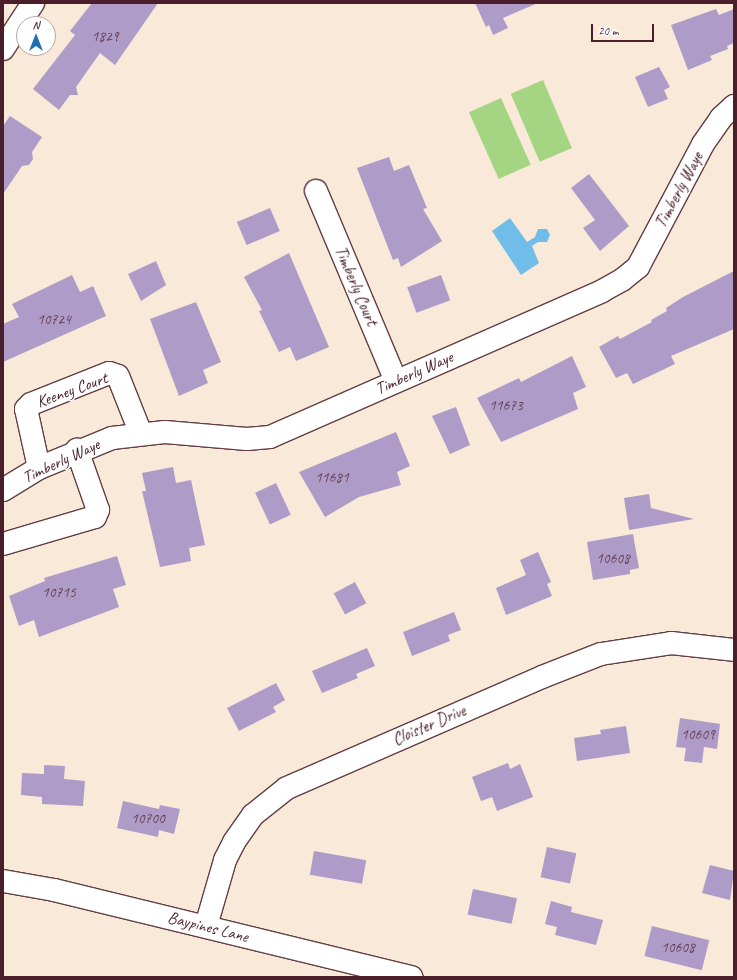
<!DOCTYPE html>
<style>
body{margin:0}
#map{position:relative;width:737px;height:980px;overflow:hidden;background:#f8e9d8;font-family:Caveat,sans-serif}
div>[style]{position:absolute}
.green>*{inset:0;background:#a5d482;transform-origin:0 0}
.water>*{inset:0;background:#70bdea}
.building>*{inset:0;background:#ae9bc8;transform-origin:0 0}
.roads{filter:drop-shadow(1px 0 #643d45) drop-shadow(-1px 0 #643d45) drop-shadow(0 1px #643d45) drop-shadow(0 -1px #643d45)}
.street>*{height:22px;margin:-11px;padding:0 11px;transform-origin:11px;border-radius:11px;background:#fff}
span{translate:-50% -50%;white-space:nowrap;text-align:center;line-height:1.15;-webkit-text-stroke:3px #fff;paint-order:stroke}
.number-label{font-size:15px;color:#633e52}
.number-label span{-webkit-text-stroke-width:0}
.street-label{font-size:17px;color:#4a1f2b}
.frame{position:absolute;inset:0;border:4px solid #4a1f2b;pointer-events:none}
.north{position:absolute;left:16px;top:16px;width:40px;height:40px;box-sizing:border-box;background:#fff;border:1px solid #b7a5aa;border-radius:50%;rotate:0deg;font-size:11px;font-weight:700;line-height:16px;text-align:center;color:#4a1f2b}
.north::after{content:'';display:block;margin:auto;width:14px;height:18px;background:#1f6fb2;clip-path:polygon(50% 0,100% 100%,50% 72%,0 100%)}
.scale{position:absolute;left:591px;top:24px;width:63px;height:18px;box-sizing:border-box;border:2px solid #4a1f2b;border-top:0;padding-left:5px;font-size:12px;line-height:14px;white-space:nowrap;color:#4a1f2b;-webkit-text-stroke:3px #fff;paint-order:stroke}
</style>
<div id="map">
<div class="green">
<i style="left:543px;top:80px;width:74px;height:35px;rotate:67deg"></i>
<i style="left:501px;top:98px;width:73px;height:35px;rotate:66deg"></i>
</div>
<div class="water">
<i style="clip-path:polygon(510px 218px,527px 242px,535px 237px,538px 229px,547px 229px,550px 235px,547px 242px,538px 242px,532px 246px,539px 263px,521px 275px,492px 231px)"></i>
</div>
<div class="building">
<i style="clip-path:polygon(92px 3px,158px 3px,115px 65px,100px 53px,76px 87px,78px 95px,70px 95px,59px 110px,33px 89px,75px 35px,70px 31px)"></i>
<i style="clip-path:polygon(475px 3px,538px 3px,503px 18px,508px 28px,493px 35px,489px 25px,486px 27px)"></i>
<i style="clip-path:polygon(716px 9px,719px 15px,734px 9px,734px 43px,727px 46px,728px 49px,710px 56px,712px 60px,688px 70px,671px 25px)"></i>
<i style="clip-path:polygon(659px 67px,670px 87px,664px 90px,668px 99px,648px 107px,635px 77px)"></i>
<i style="clip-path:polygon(10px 116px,42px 137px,32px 152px,33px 159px,29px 165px,22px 166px,3px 194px,3px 126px)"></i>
<i style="clip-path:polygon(389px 157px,394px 171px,409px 165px,427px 208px,423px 209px,442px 241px,401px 267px,398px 258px,393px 260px,357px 168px)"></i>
<i style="clip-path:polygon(589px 174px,629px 226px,600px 251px,583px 228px,595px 220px,571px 188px)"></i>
<i style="left:270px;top:208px;width:25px;height:36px;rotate:67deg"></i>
<i style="clip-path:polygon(289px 253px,329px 347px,296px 361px,290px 347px,279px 352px,259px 311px,262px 310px,244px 277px)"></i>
<i style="clip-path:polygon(156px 261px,166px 285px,141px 301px,128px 274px)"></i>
<i style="clip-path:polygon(734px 271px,734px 329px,671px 356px,675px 364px,633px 384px,627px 373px,616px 378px,599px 347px,618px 336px,620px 339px,652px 322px,651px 320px,667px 311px,666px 308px,683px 297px)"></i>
<i style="clip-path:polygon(72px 275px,80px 292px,93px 286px,106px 316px,3px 362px,3px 324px,19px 317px,12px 304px)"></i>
<i style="left:441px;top:275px;width:27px;height:36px;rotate:70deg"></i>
<i style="clip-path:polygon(196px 302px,221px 362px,203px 370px,208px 383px,179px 396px,150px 319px)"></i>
<i style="clip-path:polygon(572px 356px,586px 387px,573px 393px,578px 409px,501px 442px,477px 398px,519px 378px,521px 382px)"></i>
<i style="clip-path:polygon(456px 407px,470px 445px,450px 454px,432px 416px)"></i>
<i style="clip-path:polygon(396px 432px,410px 466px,397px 472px,401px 485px,359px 497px,325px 517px,299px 472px)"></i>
<i style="clip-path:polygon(173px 467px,176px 483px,191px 480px,205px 545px,189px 548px,191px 561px,160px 567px,142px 491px,146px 491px,142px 473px)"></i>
<i style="left:276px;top:483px;width:35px;height:23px;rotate:65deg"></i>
<i style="clip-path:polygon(649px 494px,651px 508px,694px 519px,629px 530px,624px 498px)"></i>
<i style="clip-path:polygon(633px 534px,639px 568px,630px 570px,630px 574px,593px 580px,587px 542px)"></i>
<i style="clip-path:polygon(538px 552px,551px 582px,547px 584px,552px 596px,506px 615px,496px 588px,526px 575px,520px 560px)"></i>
<i style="clip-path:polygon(117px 556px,126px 585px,113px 589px,119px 607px,39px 637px,34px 620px,19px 626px,9px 596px,45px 581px,44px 578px)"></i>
<i style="left:355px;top:582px;width:24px;height:24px;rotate:62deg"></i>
<i style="clip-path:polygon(454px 612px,461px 630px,448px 635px,450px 641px,412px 656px,403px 632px)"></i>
<i style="clip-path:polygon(367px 648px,375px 666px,356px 674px,358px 678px,322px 693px,312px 671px)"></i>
<i style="clip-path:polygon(276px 683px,285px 700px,273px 707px,276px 712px,239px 731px,227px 708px)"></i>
<i style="clip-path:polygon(680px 718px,720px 724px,717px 749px,704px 747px,702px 763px,684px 761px,686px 748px,676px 747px)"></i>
<i style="clip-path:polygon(626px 726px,630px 753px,577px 761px,574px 738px,601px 734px,600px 730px)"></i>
<i style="clip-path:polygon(508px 763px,510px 769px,520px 764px,533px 797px,497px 811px,492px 797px,481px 801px,472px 777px)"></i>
<i style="clip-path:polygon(44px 765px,65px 766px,64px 779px,85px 781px,83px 806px,42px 804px,42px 797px,21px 795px,22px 773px,44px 774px)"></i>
<i style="clip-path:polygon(123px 801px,159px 809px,160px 805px,180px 809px,174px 834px,159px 830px,158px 837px,117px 828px)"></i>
<i style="left:547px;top:847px;width:30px;height:31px;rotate:12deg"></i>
<i style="left:314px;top:851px;width:53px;height:24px;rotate:10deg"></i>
<i style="clip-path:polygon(710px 865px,734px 871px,730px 900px,702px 893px)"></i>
<i style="left:473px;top:889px;width:45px;height:26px;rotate:12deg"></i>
<i style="clip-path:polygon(551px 901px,572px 907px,571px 912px,603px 920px,596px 945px,555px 935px,557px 927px,545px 924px)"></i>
<i style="left:652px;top:926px;width:59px;height:31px;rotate:14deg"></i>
</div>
<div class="roads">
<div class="street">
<i style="left:3px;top:49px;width:55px;rotate:-56.9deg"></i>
<i style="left:316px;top:191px;width:206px;rotate:67.2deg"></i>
<i style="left:39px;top:468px;width:60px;rotate:-102.4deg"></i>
<i style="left:26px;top:409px;width:7px;rotate:-45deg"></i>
<i style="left:31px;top:404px;width:84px;rotate:-21.7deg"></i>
<i style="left:109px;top:373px;width:9px;rotate:18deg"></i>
<i style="left:118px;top:376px;width:62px;rotate:68.4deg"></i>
<i style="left:3px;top:490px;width:42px;rotate:-31.4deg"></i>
<i style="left:39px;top:468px;width:79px;rotate:-22.3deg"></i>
<i style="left:112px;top:438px;width:53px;rotate:-6.5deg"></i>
<i style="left:165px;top:432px;width:82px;rotate:4.9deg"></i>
<i style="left:247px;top:439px;width:23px;rotate:-5deg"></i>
<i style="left:270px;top:437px;width:363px;rotate:-23.7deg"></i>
<i style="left:602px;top:291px;width:23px;rotate:-29deg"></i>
<i style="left:622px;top:280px;width:21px;rotate:-39deg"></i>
<i style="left:638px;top:267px;width:139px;rotate:-62.1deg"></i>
<i style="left:703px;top:144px;width:32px;rotate:-55deg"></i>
<i style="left:721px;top:118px;width:18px;rotate:-43deg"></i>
<i style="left:3px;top:544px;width:96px;rotate:-16.4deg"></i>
<i style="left:95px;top:517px;width:8px;rotate:-67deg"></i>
<i style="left:98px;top:510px;width:64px;rotate:-109.3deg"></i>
<i style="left:3px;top:881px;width:52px;rotate:10deg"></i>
<i style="left:54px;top:890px;width:368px;rotate:13.7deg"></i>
<i style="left:206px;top:926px;width:69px;rotate:-73.9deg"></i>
<i style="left:225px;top:860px;width:20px;rotate:-63deg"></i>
<i style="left:234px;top:842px;width:33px;rotate:-55deg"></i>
<i style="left:253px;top:815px;width:43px;rotate:-38.5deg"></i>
<i style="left:287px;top:788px;width:278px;rotate:-23.5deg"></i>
<i style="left:542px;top:677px;width:63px;rotate:-21.3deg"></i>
<i style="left:601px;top:654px;width:71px;rotate:-8.9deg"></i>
<i style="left:671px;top:643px;width:63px;rotate:6.3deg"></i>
</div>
</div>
<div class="number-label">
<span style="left:105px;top:37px">1829</span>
<span style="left:54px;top:320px">10724</span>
<span style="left:506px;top:406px">11673</span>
<span style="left:332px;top:478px">11681</span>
<span style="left:613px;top:559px">10608</span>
<span style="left:59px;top:593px">10715</span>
<span style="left:698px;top:735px">10609</span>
<span style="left:148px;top:819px">10700</span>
<span style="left:678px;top:948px">10608</span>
</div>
<div class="street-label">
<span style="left:679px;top:190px;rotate:-62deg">Timberly Waye</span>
<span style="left:356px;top:286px;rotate:67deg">Timberly Court</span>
<span style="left:414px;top:373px;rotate:-24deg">Timberly Waye</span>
<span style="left:72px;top:390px;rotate:-20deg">Keeney Court</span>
<span style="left:61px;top:461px;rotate:-25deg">Timberly Waye</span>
<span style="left:429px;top:725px;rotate:-23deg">Cloister Drive</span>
<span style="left:208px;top:927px;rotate:14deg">Baypines Lane</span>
</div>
<div class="frame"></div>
<div class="north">N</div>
<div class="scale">20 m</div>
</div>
